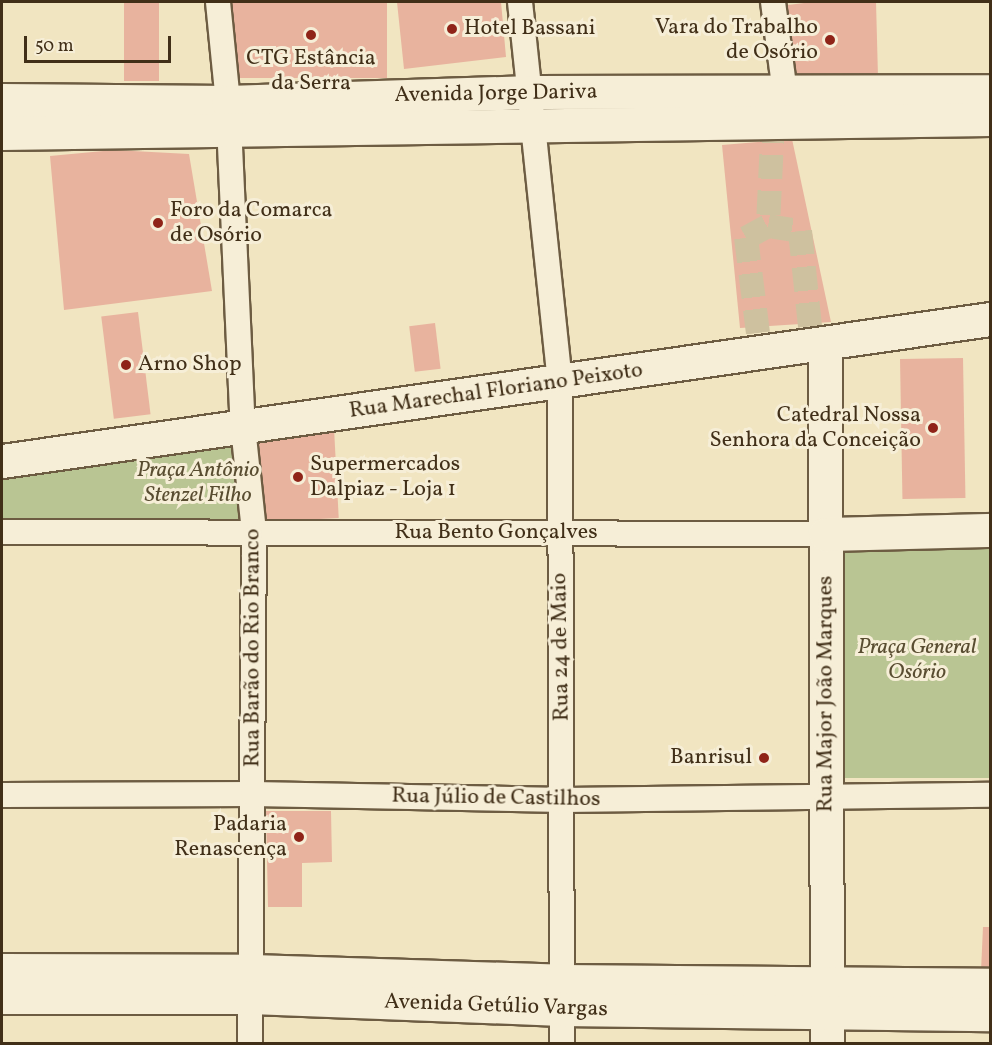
<!DOCTYPE html>
<meta charset="utf-8">
<style>
body{margin:0}
#map{position:relative;width:992px;height:1045px;overflow:hidden;background:#f1e5c1;font-family:Vollkorn,serif}
div>[style]{position:absolute}
.green>*{inset:0;background:#b9c593;transform-origin:0 0}
.building>*{inset:0;background:#e8b39e;transform-origin:0 0}
.street-tunnel>*{height:24px;margin-top:-12px;transform-origin:0;background:repeating-linear-gradient(90deg,#cec19f 0 24px,transparent 0 36px)}
.roads{filter:drop-shadow(2px 0 #6d5c42) drop-shadow(-2px 0 #6d5c42) drop-shadow(0 2px #6d5c42) drop-shadow(0 -2px #6d5c42)}
.street>*{height:24px;margin:-12px;padding:0 12px;transform-origin:12px;border-radius:12px;background:#f6eed7}
.secondary>*{height:33px;margin:-16.5px;padding:0 16.5px;transform-origin:16.5px;border-radius:16.5px;background:#f6eed7}
.dots>*{width:16px;height:16px;translate:-50% -50%;box-sizing:border-box;border:3px solid #f6eed7;border-radius:50%}
span{translate:-50% -50%;white-space:nowrap;text-align:center;line-height:1.15;-webkit-text-stroke:6px #f6eed7;paint-order:stroke}
.poi-label{font-size:22px;color:#412f18}
.right{translate:-100% -50%;text-align:right}
.left{translate:0 -50%;text-align:left}
.street-label{font-size:22px;color:#412f18}
.park-label{font-size:22px;color:#594d31;font-style:italic}
.frame{position:absolute;inset:0;border:3px solid #412f18;pointer-events:none}
.scale{position:absolute;left:24px;top:36px;width:147px;height:27px;box-sizing:border-box;border:3px solid #412f18;border-top:0;padding-left:8px;font-size:18px;line-height:21px;white-space:nowrap;color:#412f18;-webkit-text-stroke:4px #f6eed7;paint-order:stroke}
</style>
<div id="map">
<div class="green">
<i style="clip-path:polygon(236px 435px,245px 524px,2px 525px,2px 470px)"></i>
<i style="left:990px;top:540px;width:238px;height:147px;rotate:90deg"></i>
</div>
<div class="building">
<i style="left:124px;top:2px;width:35px;height:79px"></i>
<i style="left:229px;top:2px;width:158px;height:76px"></i>
<i style="clip-path:polygon(397px 2px,501px 2px,506px 57px,404px 69px)"></i>
<i style="clip-path:polygon(812px 2px,876px 2px,878px 77px,786px 74px,780px 6px)"></i>
<i style="clip-path:polygon(792px 139px,831px 322px,740px 328px,722px 145px)"></i>
<i style="clip-path:polygon(114px 150px,189px 154px,212px 291px,64px 310px,50px 156px)"></i>
<i style="left:138px;top:312px;width:103px;height:37px;rotate:83deg"></i>
<i style="left:435px;top:323px;width:46px;height:26px;rotate:83deg"></i>
<i style="left:963px;top:358px;width:140px;height:63px;rotate:89deg"></i>
<i style="left:334px;top:428px;width:90px;height:78px;rotate:87deg"></i>
<i style="clip-path:polygon(266px 811px,331px 811px,332px 862px,302px 863px,302px 907px,268px 907px)"></i>
<i style="clip-path:polygon(983px 927px,990px 927px,990px 971px,981px 971px)"></i>
</div>
<div class="street-tunnel">
<i style="left:773px;top:119px;width:107px;rotate:92.7deg"></i>
<i style="left:768px;top:226px;width:32px;rotate:9deg"></i>
<i style="left:800px;top:231px;width:96px;rotate:84deg"></i>
<i style="left:758px;top:333px;width:96px;rotate:-97.2deg"></i>
<i style="left:746px;top:238px;width:25px;rotate:-29deg"></i>
</div>
<div class="roads">
<div class="street">
<i style="left:218px;top:2px;width:100px;rotate:84.3deg"></i>
<i style="left:228px;top:102px;width:325px;rotate:87.4deg"></i>
<i style="left:243px;top:427px;width:106px;rotate:84deg"></i>
<i style="left:254px;top:532px;width:512px;rotate:90.45deg"></i>
<i style="left:520px;top:2px;width:381px;rotate:84deg"></i>
<i style="left:560px;top:381px;width:663px;rotate:89.83deg"></i>
<i style="left:773px;top:2px;width:107px;rotate:82.5deg"></i>
<i style="left:2px;top:532px;width:823px;rotate:0.14deg"></i>
<i style="left:2px;top:795px;width:251px;rotate:-0.2deg"></i>
<i style="left:253px;top:794px;width:311px;rotate:1.1deg"></i>
<i style="left:564px;top:800px;width:426px;rotate:-0.7deg"></i>
</div>
<div class="secondary">
<i style="left:2px;top:100px;width:226px;rotate:0.5deg"></i>
<i style="left:228px;top:102px;width:303px;rotate:-1.9deg"></i>
<i style="left:531px;top:92px;width:459px;rotate:-0.1deg"></i>
<i style="left:2px;top:133px;width:988px;rotate:-0.81deg"></i>
<i style="left:825px;top:344px;width:700px;rotate:89.84deg"></i>
<i style="left:2px;top:461px;width:998px;rotate:-8.18deg"></i>
<i style="left:825px;top:534px;width:165px;rotate:-1.4deg"></i>
<i style="left:2px;top:970px;width:250px;rotate:0.2deg"></i>
<i style="left:252px;top:971px;width:310px;rotate:1.8deg"></i>
<i style="left:562px;top:981px;width:428px;rotate:0.5deg"></i>
<i style="left:2px;top:997px;width:249px"></i>
<i style="left:251px;top:997px;width:310px;rotate:2.2deg"></i>
<i style="left:561px;top:1009px;width:429px;rotate:0.7deg"></i>
</div>
</div>
<div class="dots">
<i style="left:452px;top:29px;background:#8f2418"></i>
<i style="left:311px;top:35px;background:#8f2418"></i>
<i style="left:830px;top:40px;background:#8f2418"></i>
<i style="left:158px;top:223px;background:#8f2418"></i>
<i style="left:126px;top:365px;background:#8f2418"></i>
<i style="left:933px;top:428px;background:#8f2418"></i>
<i style="left:298px;top:477px;background:#8f2418"></i>
<i style="left:764px;top:758px;background:#8f2418"></i>
<i style="left:299px;top:837px;background:#8f2418"></i>
</div>
<div class="poi-label">
<span class="right" style="left:818px;top:40px">Vara do Trabalho<br>de Osório</span>
<span class="left" style="left:464px;top:29px">Hotel Bassani</span>
<span style="left:311px;top:71px">CTG Estância<br>da Serra</span>
<span class="left" style="left:170px;top:223px">Foro da Comarca<br>de Osório</span>
<span class="left" style="left:138px;top:365px">Arno Shop</span>
<span class="right" style="left:921px;top:428px">Catedral Nossa<br>Senhora da Conceição</span>
<span class="left" style="left:310px;top:477px">Supermercados<br>Dalpiaz - Loja 1</span>
<span class="right" style="left:752px;top:758px">Banrisul</span>
<span class="right" style="left:287px;top:837px">Padaria<br>Renascença</span>
</div>
<div class="street-label">
<span style="left:496px;top:94px;rotate:-1deg">Avenida Jorge Dariva</span>
<span style="left:496px;top:391px;rotate:-8deg">Rua Marechal Floriano Peixoto</span>
<span style="left:496px;top:533px">Rua Bento Gonçalves</span>
<span style="left:561px;top:647px;rotate:-91deg">Rua 24 de Maio</span>
<span style="left:253px;top:648px;rotate:-90deg">Rua Barão do Rio Branco</span>
<span style="left:826px;top:694px;rotate:-90deg">Rua Major João Marques</span>
<span style="left:496px;top:798px;rotate:1deg">Rua Júlio de Castilhos</span>
<span style="left:496px;top:1006px;rotate:2deg">Avenida Getúlio Vargas</span>
</div>
<div class="park-label">
<span style="left:198px;top:483px">Praça Antônio<br>Stenzel Filho</span>
<span style="left:917px;top:660px">Praça General<br>Osório</span>
</div>
<div class="frame"></div>
<div class="scale">50 m</div>
</div>
